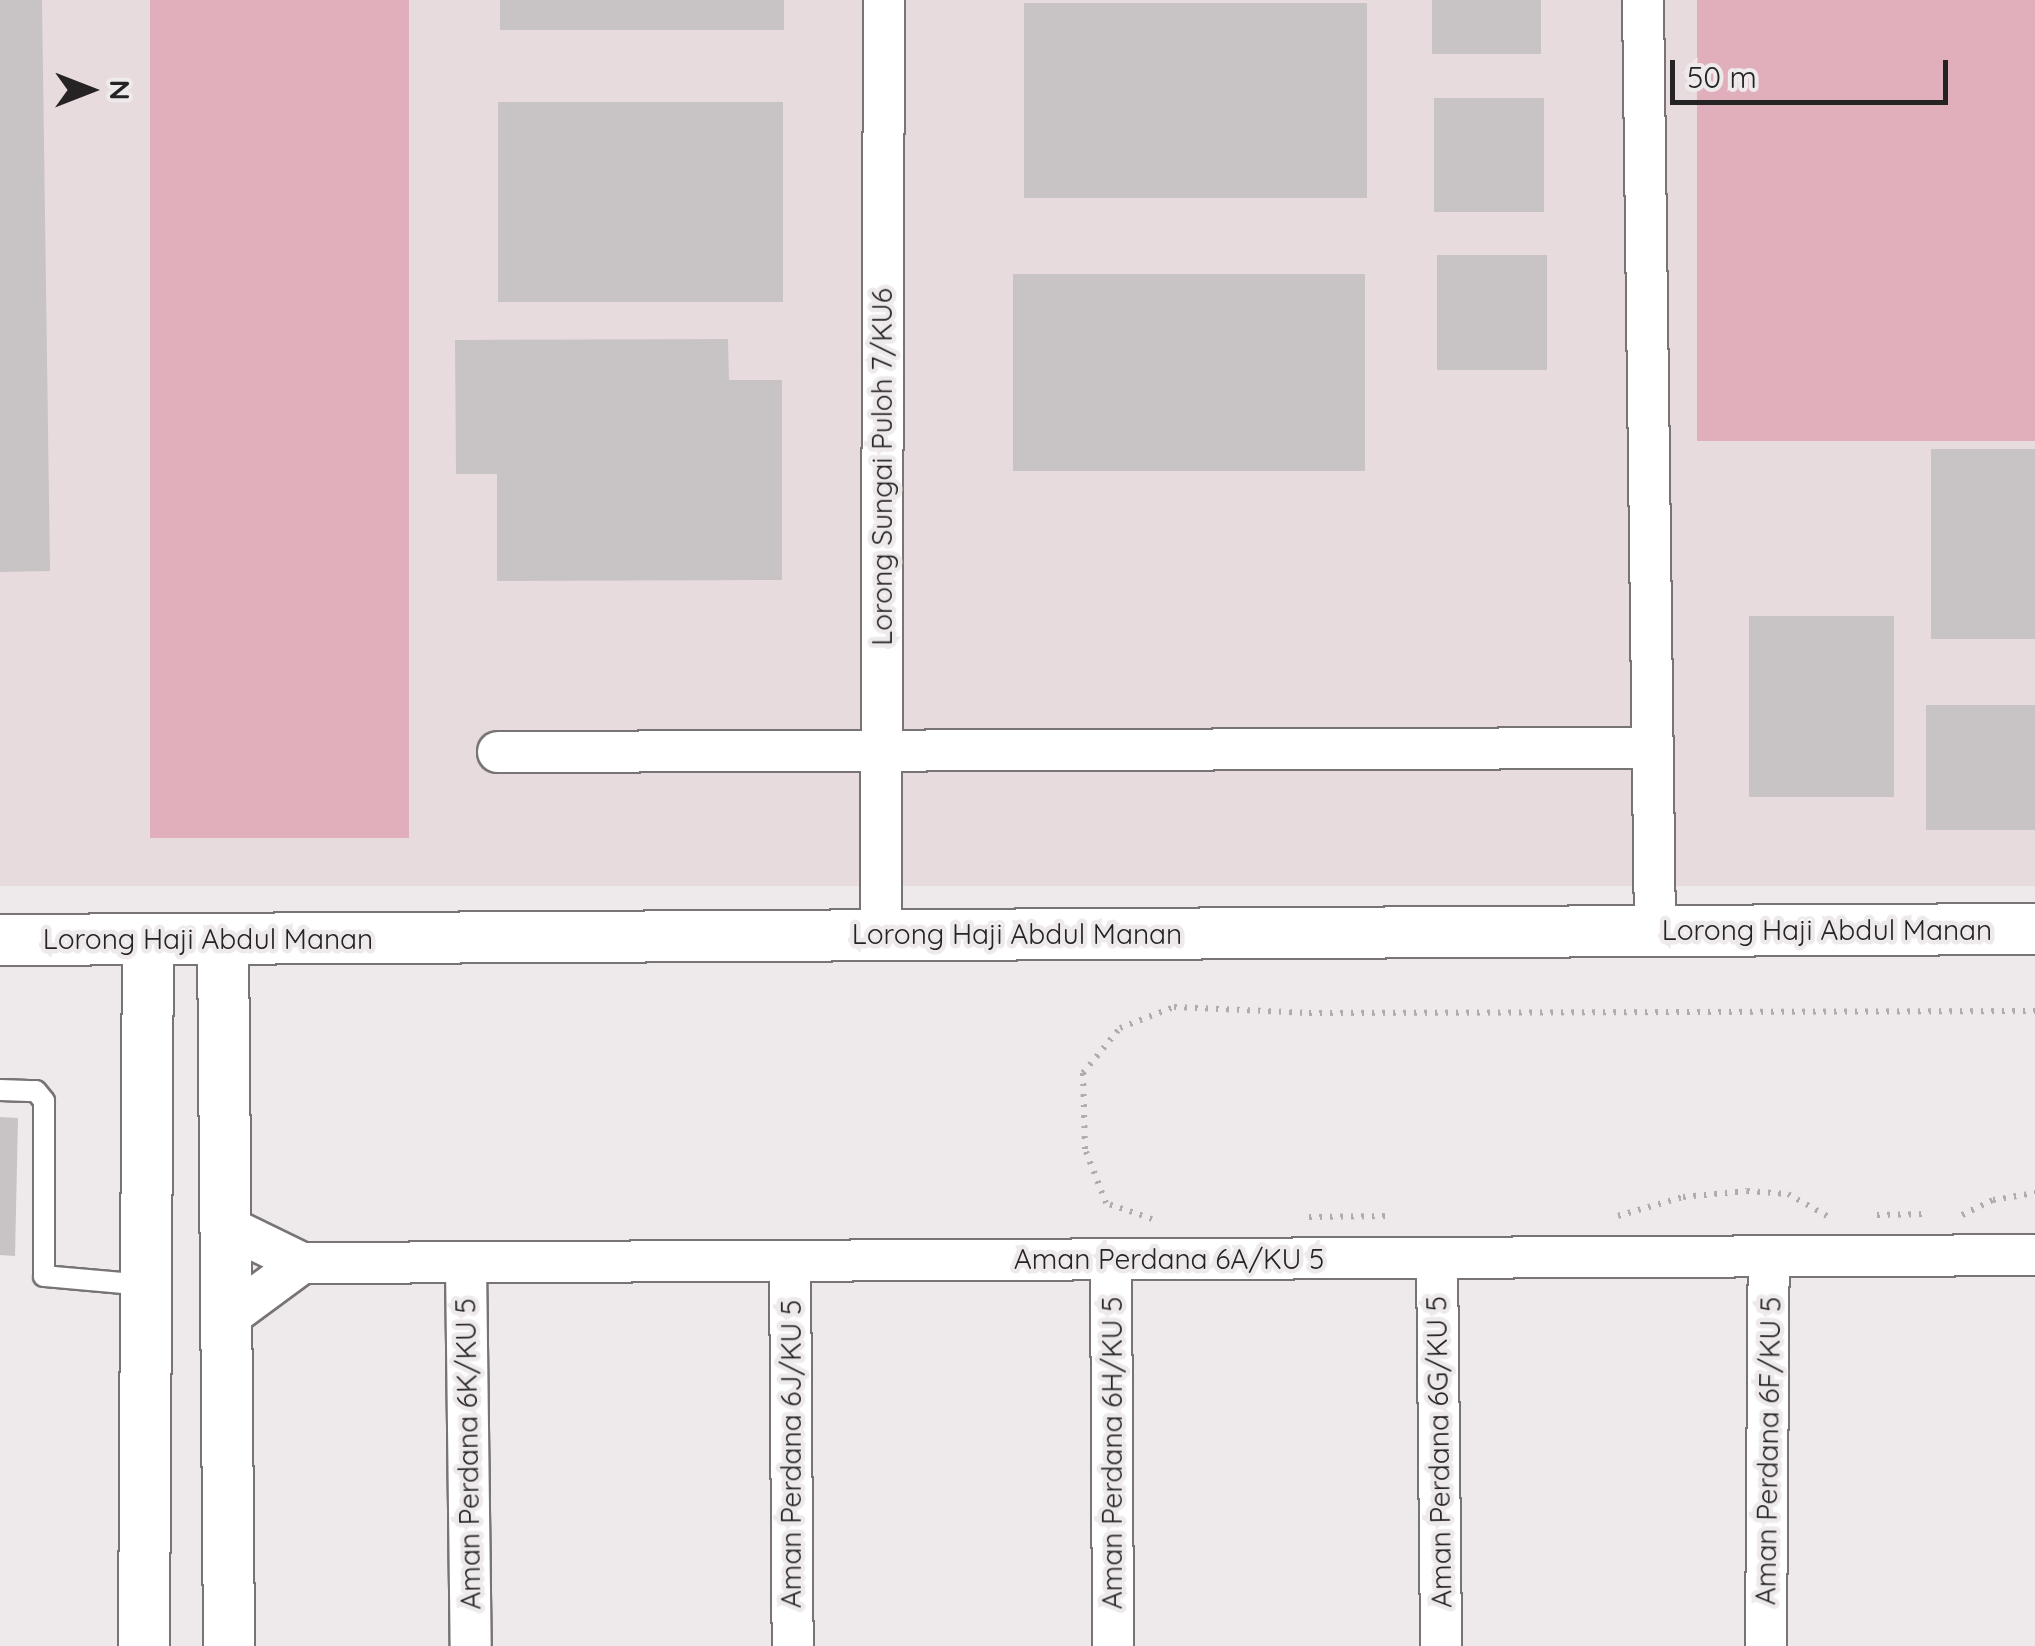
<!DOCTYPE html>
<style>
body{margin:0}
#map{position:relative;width:2035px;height:1646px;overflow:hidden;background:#eeeaeb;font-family:Quicksand,sans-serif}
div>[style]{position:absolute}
.built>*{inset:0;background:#e8dbdd;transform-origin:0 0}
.green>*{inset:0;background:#e1aebb;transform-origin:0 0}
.building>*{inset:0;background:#c8c4c5;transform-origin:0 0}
.path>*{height:6px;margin-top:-3px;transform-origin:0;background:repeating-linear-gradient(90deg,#afacac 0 2.5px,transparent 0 10.5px)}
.roads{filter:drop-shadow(2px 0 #787475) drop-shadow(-2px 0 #787475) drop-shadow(0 2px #787475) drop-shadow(0 -2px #787475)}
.service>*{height:20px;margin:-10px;padding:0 10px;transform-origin:10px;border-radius:10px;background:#fff}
.minor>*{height:40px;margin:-20px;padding:0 20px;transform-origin:20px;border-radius:20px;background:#fff}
.tertiary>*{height:50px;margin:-25px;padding:0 25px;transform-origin:25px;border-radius:25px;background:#fff}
span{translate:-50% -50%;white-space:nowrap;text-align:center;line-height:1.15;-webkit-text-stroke:9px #eeeaeb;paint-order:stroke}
.street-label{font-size:28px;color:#252323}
.north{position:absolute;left:40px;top:40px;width:100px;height:100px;-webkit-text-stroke:8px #eeeaeb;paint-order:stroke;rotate:90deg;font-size:28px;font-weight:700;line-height:40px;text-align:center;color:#252323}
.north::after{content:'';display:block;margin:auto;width:35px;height:45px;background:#252323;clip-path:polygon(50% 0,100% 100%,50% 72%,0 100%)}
.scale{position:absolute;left:1670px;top:60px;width:278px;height:45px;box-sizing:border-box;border:5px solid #252323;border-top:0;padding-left:12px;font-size:30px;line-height:35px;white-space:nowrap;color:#252323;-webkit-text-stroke:8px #eeeaeb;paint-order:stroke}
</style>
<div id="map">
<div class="built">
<i style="left:0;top:0;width:2035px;height:886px"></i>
</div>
<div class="green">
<i style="left:150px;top:0;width:259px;height:838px"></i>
<i style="left:1697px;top:0;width:338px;height:441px"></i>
</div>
<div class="building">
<i style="clip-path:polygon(0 0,42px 0,50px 571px,0 572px)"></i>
<i style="left:500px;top:0;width:284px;height:30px"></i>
<i style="left:1432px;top:0;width:109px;height:54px"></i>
<i style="left:1367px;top:3px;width:195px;height:343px;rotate:90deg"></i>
<i style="left:1434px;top:98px;width:110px;height:114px"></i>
<i style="left:783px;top:102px;width:200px;height:285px;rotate:90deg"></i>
<i style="left:1437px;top:255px;width:110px;height:115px"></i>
<i style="left:1013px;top:274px;width:352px;height:197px"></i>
<i style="clip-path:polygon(728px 339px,729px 380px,782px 380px,782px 580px,497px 581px,497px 474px,456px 474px,455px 340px)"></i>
<i style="left:1931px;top:449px;width:104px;height:190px"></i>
<i style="left:1749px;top:616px;width:145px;height:181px"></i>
<i style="left:2035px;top:705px;width:125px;height:109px;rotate:90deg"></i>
<i style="clip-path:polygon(0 1117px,18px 1118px,15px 1256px,0 1255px)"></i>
</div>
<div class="path">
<i style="left:1877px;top:1215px;width:52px;rotate:-1.1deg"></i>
<i style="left:1962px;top:1215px;width:34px;rotate:-26deg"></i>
<i style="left:1993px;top:1200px;width:43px;rotate:-9.5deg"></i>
<i style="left:1618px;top:1216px;width:68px;rotate:-16.3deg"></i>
<i style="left:1683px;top:1197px;width:64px;rotate:-5.4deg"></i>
<i style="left:1747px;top:1191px;width:41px;rotate:4.2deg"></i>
<i style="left:1788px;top:1194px;width:45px;rotate:29.4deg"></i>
<i style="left:1309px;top:1217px;width:82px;rotate:-0.7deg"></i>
<i style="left:1152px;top:1219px;width:49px;rotate:-160.8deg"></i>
<i style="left:1106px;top:1203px;width:58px;rotate:-111.3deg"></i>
<i style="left:1085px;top:1149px;width:76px;rotate:-91.5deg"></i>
<i style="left:1083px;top:1073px;width:58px;rotate:-50.6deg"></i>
<i style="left:1120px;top:1028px;width:58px;rotate:-21.3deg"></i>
<i style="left:1174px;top:1007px;width:135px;rotate:2.5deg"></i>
<i style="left:1309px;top:1013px;width:726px;rotate:-0.16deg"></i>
</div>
<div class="roads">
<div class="service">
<i style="left:0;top:1090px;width:36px;rotate:2deg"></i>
<i style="left:36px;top:1091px;width:13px;rotate:51deg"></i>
<i style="left:44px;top:1101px;width:175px;rotate:90deg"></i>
<i style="left:44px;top:1276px;width:100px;rotate:5.1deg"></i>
</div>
<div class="minor">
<i style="left:1643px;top:0;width:930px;rotate:89.26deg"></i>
<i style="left:498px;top:752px;width:1154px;rotate:-0.2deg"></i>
<i style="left:881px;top:935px;width:935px;rotate:-89.82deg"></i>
<i style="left:226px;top:1226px;width:85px;rotate:26deg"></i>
<i style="left:302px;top:1263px;width:1733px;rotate:-0.26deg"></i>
<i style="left:1437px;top:1258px;width:388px;rotate:89.4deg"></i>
<i style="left:1111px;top:1259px;width:387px;rotate:89.7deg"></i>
<i style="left:790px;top:1261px;width:385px;rotate:89.6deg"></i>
<i style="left:466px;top:1263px;width:383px;rotate:89.3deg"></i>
<i style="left:226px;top:1319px;width:94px;rotate:-36.4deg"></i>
<i style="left:1766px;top:1646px;width:390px;rotate:-89.6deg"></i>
</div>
<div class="tertiary">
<i style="left:223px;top:939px;width:707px;rotate:89.51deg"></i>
<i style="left:0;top:940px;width:2035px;rotate:-0.31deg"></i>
<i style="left:144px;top:1646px;width:707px;rotate:-89.68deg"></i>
</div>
</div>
<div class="street-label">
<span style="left:882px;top:467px;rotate:-90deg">Lorong Sungai Puloh 7/KU6</span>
<span style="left:1827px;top:930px">Lorong Haji Abdul Manan</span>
<span style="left:1017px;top:934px">Lorong Haji Abdul Manan</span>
<span style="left:208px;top:939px">Lorong Haji Abdul Manan</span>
<span style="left:1169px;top:1259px">Aman Perdana 6A/KU 5</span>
<span style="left:1768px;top:1451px;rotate:-89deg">Aman Perdana 6F/KU 5</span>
<span style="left:1439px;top:1452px;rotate:-91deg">Aman Perdana 6G/KU 5</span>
<span style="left:1112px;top:1453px;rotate:-90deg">Aman Perdana 6H/KU 5</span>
<span style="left:468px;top:1454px;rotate:-91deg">Aman Perdana 6K/KU 5</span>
<span style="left:791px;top:1454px;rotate:-90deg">Aman Perdana 6J/KU 5</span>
</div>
<div class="north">N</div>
<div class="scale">50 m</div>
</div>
